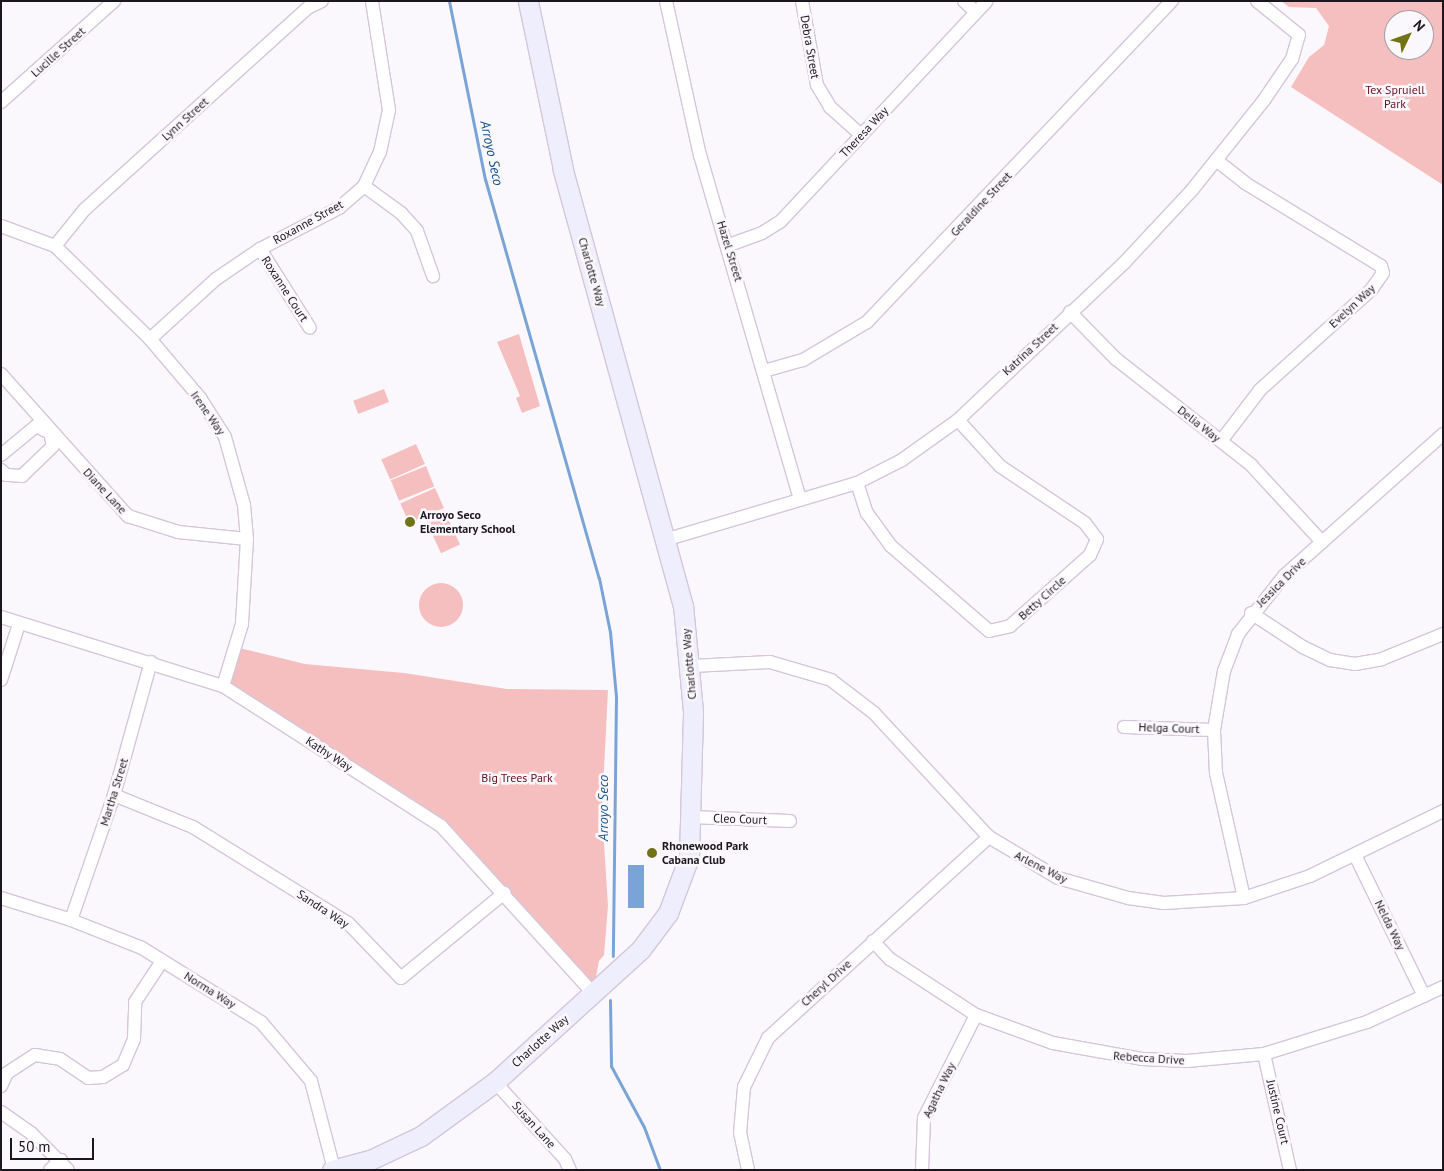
<!DOCTYPE html>
<style>
body{margin:0}
#map{position:relative;width:1444px;height:1171px;overflow:hidden;background:#fbf8fd;font-family:"PT Sans",sans-serif}
div>[style]{position:absolute}
.green>*{inset:0;background:#f5bfc0;transform-origin:0 0}
.round{border-radius:50%}
.water>*{inset:0;background:#7aa4d7;transform-origin:0 0}
.stream>*{height:3px;margin:-1.5px;padding:0 1.5px;transform-origin:1.5px;border-radius:1.5px;background:#7aa4d7}
.roads{filter:drop-shadow(1px 0 #d4c6db) drop-shadow(-1px 0 #d4c6db) drop-shadow(0 1px #d4c6db) drop-shadow(0 -1px #d4c6db)}
.street>*{height:12px;margin:-6px;padding:0 6px;transform-origin:6px;border-radius:6px;background:#fff}
.secondary>*{height:19px;margin:-9.5px;padding:0 9.5px;transform-origin:9.5px;border-radius:9.5px;background:#eeeefc}
.dots>*{width:14px;height:14px;translate:-50% -50%;box-sizing:border-box;border:2px solid #fbf8fd;border-radius:50%}
span{translate:-50% -50%;white-space:nowrap;text-align:center;line-height:1.15;-webkit-text-stroke:5px #fbf8fd;paint-order:stroke}
.street-label{font-size:12px;color:#1c171e}
.park-label{font-size:12px;color:#66101f}
.poi-label{font-size:12px;color:#1c171e;font-weight:700}
.left{translate:0 -50%;text-align:left}
.water-label{font-size:14px;color:#195290;font-style:italic}
.frame{position:absolute;inset:0;border:2px solid #1c171e;pointer-events:none}
.north{position:absolute;left:1384px;top:10px;width:50px;height:50px;box-sizing:border-box;background:#fbf8fd;border:1px solid #a29ea4;border-radius:50%;rotate:48deg;font-size:14px;font-weight:700;line-height:20px;text-align:center;color:#1c171e}
.north::after{content:'';display:block;margin:auto;width:18px;height:22px;background:#727217;clip-path:polygon(50% 0,100% 100%,50% 72%,0 100%)}
.scale{position:absolute;left:10px;top:1138px;width:84px;height:22px;box-sizing:border-box;border:2px solid #1c171e;border-top:0;padding-left:6px;font-size:15px;line-height:18px;white-space:nowrap;color:#1c171e;-webkit-text-stroke:4px #fbf8fd;paint-order:stroke}
</style>
<div id="map">
<div class="green">
<i style="clip-path:polygon(evenodd,1281px 1px,1443px 1px,1443px 185px,1291px 87px,1309px 57px,1324px 45px,1329px 26px,1316px 8px,1289px 7px,1281px 1px,1394px 20px,1424px 20px,1424px 50px,1394px 50px,1394px 20px)"></i>
<i style="clip-path:polygon(519px 334px,540px 406px,522px 413px,516px 398px,520px 396px,497px 342px)"></i>
<i style="left:384px;top:389px;width:14px;height:33px;rotate:69deg"></i>
<i style="left:416px;top:444px;width:22px;height:38px;rotate:66deg"></i>
<i style="left:426px;top:466px;width:22px;height:38px;rotate:68deg"></i>
<i style="left:435px;top:488px;width:22px;height:38px;rotate:66deg"></i>
<i style="left:444px;top:510px;width:38px;height:21px;rotate:65deg"></i>
<i class="round" style="left:419px;top:583px;width:44px;height:44px"></i>
<i style="clip-path:polygon(235px 647px,305px 664px,404px 673px,507px 689px,608px 690px,602px 810px,608px 906px,604px 955px,599px 961px,593px 993px,441px 826px,223px 686px)"></i>
</div>
<div class="water">
<i style="left:628px;top:865px;width:16px;height:43px"></i>
</div>
<div class="stream">
<i style="left:449px;top:1px;width:182px;rotate:78.6deg"></i>
<i style="left:485px;top:179px;width:415px;rotate:74.1deg"></i>
<i style="left:599px;top:578px;width:55px;rotate:78.5deg"></i>
<i style="left:610px;top:632px;width:65px;rotate:84.7deg"></i>
<i style="left:616px;top:697px;width:259px;rotate:90.7deg"></i>
<i style="left:610px;top:1000px;width:66px;rotate:89.1deg"></i>
<i style="left:611px;top:1066px;width:69px;rotate:61.6deg"></i>
<i style="left:644px;top:1127px;width:46px;rotate:69.6deg"></i>
</div>
<div class="roads">
<div class="street">
<i style="left:666px;top:1px;width:158px;rotate:77.6deg"></i>
<i style="left:700px;top:155px;width:359px;rotate:73.8deg"></i>
<i style="left:802px;top:1px;width:85px;rotate:79.9deg"></i>
<i style="left:817px;top:85px;width:26px;rotate:59deg"></i>
<i style="left:830px;top:107px;width:42px;rotate:42.1deg"></i>
<i style="left:964px;top:1px;width:16px;rotate:43deg"></i>
<i style="left:1px;top:102px;width:152px;rotate:-41.8deg"></i>
<i style="left:1216px;top:160px;width:37px;rotate:38deg"></i>
<i style="left:1245px;top:183px;width:159px;rotate:31.4deg"></i>
<i style="left:1381px;top:266px;width:7px;rotate:74deg"></i>
<i style="left:1383px;top:273px;width:19px;rotate:125deg"></i>
<i style="left:1372px;top:289px;width:151px;rotate:138deg"></i>
<i style="left:1260px;top:390px;width:64px;rotate:127.4deg"></i>
<i style="left:364px;top:186px;width:46px;rotate:36.1deg"></i>
<i style="left:401px;top:213px;width:24px;rotate:48deg"></i>
<i style="left:417px;top:231px;width:48px;rotate:70.4deg"></i>
<i style="left:1px;top:226px;width:58px;rotate:20.3deg"></i>
<i style="left:55px;top:246px;width:133px;rotate:44.4deg"></i>
<i style="left:150px;top:339px;width:77px;rotate:49.7deg"></i>
<i style="left:200px;top:398px;width:46px;rotate:57.3deg"></i>
<i style="left:225px;top:437px;width:71px;rotate:74.4deg"></i>
<i style="left:244px;top:505px;width:34px;rotate:85deg"></i>
<i style="left:247px;top:539px;width:85px;rotate:93.4deg"></i>
<i style="left:242px;top:624px;width:65px;rotate:107deg"></i>
<i style="left:729px;top:245px;width:35px;rotate:-20deg"></i>
<i style="left:762px;top:233px;width:22px;rotate:-32deg"></i>
<i style="left:781px;top:221px;width:301px;rotate:-46.9deg"></i>
<i style="left:55px;top:246px;width:46px;rotate:-51.1deg"></i>
<i style="left:84px;top:210px;width:303px;rotate:-42.1deg"></i>
<i style="left:309px;top:7px;width:14px;rotate:-25deg"></i>
<i style="left:260px;top:249px;width:93px;rotate:57.7deg"></i>
<i style="left:1070px;top:312px;width:66px;rotate:45.6deg"></i>
<i style="left:1116px;top:359px;width:172px;rotate:38.1deg"></i>
<i style="left:1251px;top:465px;width:105px;rotate:47.3deg"></i>
<i style="left:150px;top:339px;width:89px;rotate:-42.3deg"></i>
<i style="left:216px;top:279px;width:53px;rotate:-34.3deg"></i>
<i style="left:260px;top:249px;width:89px;rotate:-27.4deg"></i>
<i style="left:339px;top:208px;width:33px;rotate:-41deg"></i>
<i style="left:364px;top:186px;width:38px;rotate:-65deg"></i>
<i style="left:380px;top:152px;width:43px;rotate:-77.9deg"></i>
<i style="left:389px;top:110px;width:110px;rotate:-98.9deg"></i>
<i style="left:764px;top:371px;width:41px;rotate:-15.8deg"></i>
<i style="left:803px;top:360px;width:74px;rotate:-30.7deg"></i>
<i style="left:867px;top:322px;width:443px;rotate:-46.5deg"></i>
<i style="left:1px;top:374px;width:191px;rotate:48.2deg"></i>
<i style="left:128px;top:516px;width:52px;rotate:17.7deg"></i>
<i style="left:178px;top:532px;width:69px;rotate:5.8deg"></i>
<i style="left:1px;top:455px;width:45px;rotate:-39.6deg"></i>
<i style="left:36px;top:426px;width:16px;rotate:27deg"></i>
<i style="left:50px;top:433px;width:13px;rotate:77deg"></i>
<i style="left:53px;top:446px;width:43px;rotate:135.9deg"></i>
<i style="left:22px;top:476px;width:16px;rotate:-176deg"></i>
<i style="left:6px;top:475px;width:7px;rotate:-135deg"></i>
<i style="left:857px;top:483px;width:32px;rotate:72deg"></i>
<i style="left:867px;top:513px;width:41px;rotate:54deg"></i>
<i style="left:891px;top:546px;width:130px;rotate:40.9deg"></i>
<i style="left:989px;top:631px;width:22px;rotate:-13deg"></i>
<i style="left:1010px;top:626px;width:107px;rotate:-41.6deg"></i>
<i style="left:1090px;top:555px;width:17px;rotate:-66deg"></i>
<i style="left:1097px;top:539px;width:20px;rotate:-127deg"></i>
<i style="left:1085px;top:523px;width:102px;rotate:-146.2deg"></i>
<i style="left:1000px;top:466px;width:62px;rotate:-132.4deg"></i>
<i style="left:668px;top:539px;width:197px;rotate:-16.5deg"></i>
<i style="left:857px;top:483px;width:51px;rotate:-27.1deg"></i>
<i style="left:902px;top:460px;width:69px;rotate:-35.5deg"></i>
<i style="left:958px;top:420px;width:228px;rotate:-43.4deg"></i>
<i style="left:1124px;top:263px;width:100px;rotate:-47deg"></i>
<i style="left:1192px;top:190px;width:115px;rotate:-51.3deg"></i>
<i style="left:1264px;top:100px;width:50px;rotate:-55.7deg"></i>
<i style="left:1292px;top:59px;width:25px;rotate:-74deg"></i>
<i style="left:1299px;top:35px;width:54px;rotate:-141deg"></i>
<i style="left:1251px;top:613px;width:62px;rotate:33.2deg"></i>
<i style="left:1303px;top:647px;width:30px;rotate:26deg"></i>
<i style="left:1330px;top:660px;width:25px;rotate:9deg"></i>
<i style="left:1355px;top:664px;width:27px;rotate:-10deg"></i>
<i style="left:1382px;top:659px;width:66px;rotate:-22.3deg"></i>
<i style="left:1px;top:617px;width:232px;rotate:17.3deg"></i>
<i style="left:223px;top:686px;width:259px;rotate:32.7deg"></i>
<i style="left:441px;top:826px;width:226px;rotate:47.7deg"></i>
<i style="left:692px;top:666px;width:78px;rotate:-2.9deg"></i>
<i style="left:770px;top:662px;width:64px;rotate:16.4deg"></i>
<i style="left:831px;top:680px;width:54px;rotate:37.5deg"></i>
<i style="left:874px;top:713px;width:169px;rotate:47.2deg"></i>
<i style="left:989px;top:837px;width:80px;rotate:30.7deg"></i>
<i style="left:1058px;top:878px;width:73px;rotate:15.9deg"></i>
<i style="left:1128px;top:898px;width:36px;rotate:8deg"></i>
<i style="left:1164px;top:903px;width:80px;rotate:-3.6deg"></i>
<i style="left:1244px;top:898px;width:70px;rotate:-18.4deg"></i>
<i style="left:1310px;top:876px;width:148px;rotate:-26deg"></i>
<i style="left:1px;top:680px;width:59px;rotate:-72.2deg"></i>
<i style="left:1124px;top:727px;width:90px;rotate:1.9deg"></i>
<i style="left:114px;top:795px;width:85px;rotate:22.1deg"></i>
<i style="left:193px;top:827px;width:182px;rotate:31.8deg"></i>
<i style="left:348px;top:923px;width:76px;rotate:46.1deg"></i>
<i style="left:401px;top:978px;width:134px;rotate:-39.5deg"></i>
<i style="left:691px;top:817px;width:99px;rotate:2.3deg"></i>
<i style="left:1355px;top:855px;width:157px;rotate:63.9deg"></i>
<i style="left:1px;top:898px;width:73px;rotate:17.4deg"></i>
<i style="left:71px;top:920px;width:76px;rotate:21.5deg"></i>
<i style="left:142px;top:948px;width:140px;rotate:31.9deg"></i>
<i style="left:261px;top:1022px;width:77px;rotate:49.7deg"></i>
<i style="left:311px;top:1081px;width:91px;rotate:75.4deg"></i>
<i style="left:1244px;top:898px;width:128px;rotate:-102.6deg"></i>
<i style="left:1216px;top:773px;width:43px;rotate:-92.7deg"></i>
<i style="left:1214px;top:730px;width:60px;rotate:-80.4deg"></i>
<i style="left:1224px;top:671px;width:40px;rotate:-69deg"></i>
<i style="left:1238px;top:634px;width:75px;rotate:-51.5deg"></i>
<i style="left:1285px;top:575px;width:212px;rotate:-41.7deg"></i>
<i style="left:71px;top:920px;width:132px;rotate:-71deg"></i>
<i style="left:114px;top:795px;width:138px;rotate:-74.5deg"></i>
<i style="left:873px;top:941px;width:25px;rotate:47deg"></i>
<i style="left:890px;top:959px;width:103px;rotate:33.1deg"></i>
<i style="left:976px;top:1015px;width:82px;rotate:20deg"></i>
<i style="left:1053px;top:1043px;width:90px;rotate:10.2deg"></i>
<i style="left:1142px;top:1059px;width:45px;rotate:2.5deg"></i>
<i style="left:1187px;top:1061px;width:77px;rotate:-5.2deg"></i>
<i style="left:1264px;top:1054px;width:108px;rotate:-17.3deg"></i>
<i style="left:1367px;top:1022px;width:84px;rotate:-24.7deg"></i>
<i style="left:1264px;top:1054px;width:119px;rotate:77.4deg"></i>
<i style="left:495px;top:1082px;width:104px;rotate:47.7deg"></i>
<i style="left:565px;top:1159px;width:12px;rotate:66deg"></i>
<i style="left:1px;top:1086px;width:14px;rotate:-65deg"></i>
<i style="left:7px;top:1073px;width:33px;rotate:-33deg"></i>
<i style="left:35px;top:1055px;width:25px;rotate:9deg"></i>
<i style="left:60px;top:1059px;width:34px;rotate:34deg"></i>
<i style="left:88px;top:1078px;width:15px;rotate:-4deg"></i>
<i style="left:103px;top:1077px;width:23px;rotate:-31deg"></i>
<i style="left:123px;top:1065px;width:28px;rotate:-67deg"></i>
<i style="left:134px;top:1039px;width:37px;rotate:-88deg"></i>
<i style="left:135px;top:1002px;width:49px;rotate:-56.6deg"></i>
<i style="left:1px;top:1112px;width:37px;rotate:35deg"></i>
<i style="left:31px;top:1133px;width:52px;rotate:45deg"></i>
<i style="left:50px;top:1170px;width:15px;rotate:-42deg"></i>
<i style="left:748px;top:1170px;width:38px;rotate:-102deg"></i>
<i style="left:740px;top:1133px;width:46px;rotate:-85deg"></i>
<i style="left:744px;top:1087px;width:55px;rotate:-63.9deg"></i>
<i style="left:768px;top:1038px;width:299px;rotate:-42.3deg"></i>
<i style="left:922px;top:1170px;width:52px;rotate:-87.8deg"></i>
<i style="left:924px;top:1118px;width:115px;rotate:-63.2deg"></i>
</div>
<div class="secondary">
<i style="left:332px;top:1170px;width:39px;rotate:-15deg"></i>
<i style="left:370px;top:1160px;width:56px;rotate:-25.2deg"></i>
<i style="left:421px;top:1136px;width:92px;rotate:-36.1deg"></i>
<i style="left:495px;top:1082px;width:197px;rotate:-42.3deg"></i>
<i style="left:641px;top:949px;width:45px;rotate:-53.1deg"></i>
<i style="left:668px;top:913px;width:60px;rotate:-69.4deg"></i>
<i style="left:689px;top:857px;width:146px;rotate:-88.4deg"></i>
<i style="left:693px;top:711px;width:105px;rotate:-95.4deg"></i>
<i style="left:683px;top:606px;width:453px;rotate:-105.4deg"></i>
<i style="left:563px;top:169px;width:172px;rotate:-101.8deg"></i>
</div>
</div>
<div class="dots">
<i style="left:410px;top:522px;background:#727217"></i>
<i style="left:652px;top:853px;background:#727217"></i>
</div>
<div class="street-label">
<span style="left:810px;top:47px;rotate:80deg">Debra Street</span>
<span style="left:58px;top:52px;rotate:-42deg">Lucille Street</span>
<span style="left:185px;top:119px;rotate:-42deg">Lynn Street</span>
<span style="left:864px;top:132px;rotate:-47deg">Theresa Way</span>
<span style="left:981px;top:204px;rotate:-47deg">Geraldine Street</span>
<span style="left:308px;top:222px;rotate:-29deg">Roxanne Street</span>
<span style="left:730px;top:251px;rotate:73deg">Hazel Street</span>
<span style="left:592px;top:272px;rotate:74deg">Charlotte Way</span>
<span style="left:285px;top:289px;rotate:57deg">Roxanne Court</span>
<span style="left:1352px;top:306px;rotate:-43deg">Evelyn Way</span>
<span style="left:1030px;top:349px;rotate:-43deg">Katrina Street</span>
<span style="left:208px;top:413px;rotate:55deg">Irene Way</span>
<span style="left:1199px;top:424px;rotate:38deg">Delia Way</span>
<span style="left:105px;top:491px;rotate:47deg">Diane Lane</span>
<span style="left:1281px;top:582px;rotate:-45deg">Jessica Drive</span>
<span style="left:1042px;top:598px;rotate:-42deg">Betty Circle</span>
<span style="left:689px;top:664px;rotate:-95deg">Charlotte Way</span>
<span style="left:1169px;top:728px;rotate:2deg">Helga Court</span>
<span style="left:329px;top:754px;rotate:33deg">Kathy Way</span>
<span style="left:114px;top:792px;rotate:-73deg">Martha Street</span>
<span style="left:740px;top:819px;rotate:2deg">Cleo Court</span>
<span style="left:1041px;top:867px;rotate:27deg">Arlene Way</span>
<span style="left:323px;top:909px;rotate:33deg">Sandra Way</span>
<span style="left:1390px;top:925px;rotate:64deg">Nelda Way</span>
<span style="left:826px;top:983px;rotate:-42deg">Cheryl Drive</span>
<span style="left:210px;top:990px;rotate:32deg">Norma Way</span>
<span style="left:540px;top:1041px;rotate:-42deg">Charlotte Way</span>
<span style="left:1149px;top:1058px;rotate:4deg">Rebecca Drive</span>
<span style="left:939px;top:1090px;rotate:-64deg">Agatha Way</span>
<span style="left:1278px;top:1112px;rotate:77deg">Justine Court</span>
<span style="left:534px;top:1125px;rotate:48deg">Susan Lane</span>
</div>
<div class="park-label">
<span style="left:1395px;top:97px">Tex Spruiell<br>Park</span>
<span style="left:517px;top:778px">Big Trees Park</span>
</div>
<div class="poi-label">
<span class="left" style="left:420px;top:522px">Arroyo Seco<br>Elementary School</span>
<span class="left" style="left:662px;top:853px">Rhonewood Park<br>Cabana Club</span>
</div>
<div class="water-label">
<span style="left:492px;top:153px;rotate:78deg">Arroyo Seco</span>
<span style="left:603px;top:808px;rotate:-90deg">Arroyo Seco</span>
</div>
<div class="frame"></div>
<div class="north">N</div>
<div class="scale">50 m</div>
</div>
